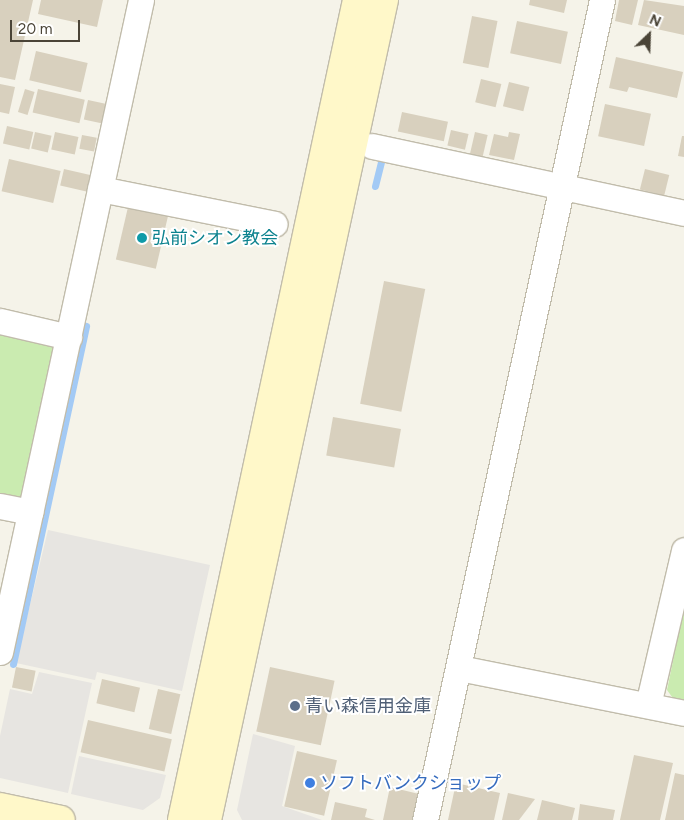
<!DOCTYPE html>
<meta charset="utf-8">
<style>
body{margin:0}
#map{position:relative;width:684px;height:820px;overflow:hidden;background:#f5f3e9;font-family:Figtree,"Noto Sans JP",sans-serif}
div>[style]{position:absolute}
.green>*{inset:0;background:#caebb0}
.parking>*{inset:0;background:#e7e5e1}
.stream>*{height:7px;margin:-3.5px;padding:0 3.5px;transform-origin:3.5px;border-radius:3.5px;background:#a3caf5}
.building>*{inset:0;background:#d8d0be;transform-origin:0 0}
.roads{filter:drop-shadow(1px 0 #c1bcab) drop-shadow(-1px 0 #c1bcab) drop-shadow(0 1px #c1bcab) drop-shadow(0 -1px #c1bcab)}
.street>*{height:25px;margin:-12.5px;padding:0 12.5px;transform-origin:12.5px;border-radius:12.5px;background:#fff}
.secondary>*{height:28px;margin:-14px;padding:0 14px;transform-origin:14px;border-radius:14px;background:#fff8c9}
.dots>*{width:14px;height:14px;translate:-50% -50%;box-sizing:border-box;border:2px solid #fff;border-radius:50%}
span{translate:-50% -50%;white-space:nowrap;text-align:center;line-height:1.15;-webkit-text-stroke:4px #fff;paint-order:stroke}
.culture-label{font-size:18px;color:#0d838f}
.left{translate:0 -50%;text-align:left}
.service-label{font-size:18px;color:#4e5e75}
.shop-label{font-size:18px;color:#366cbe}
.north{position:absolute;left:624px;top:10px;width:50px;height:50px;-webkit-text-stroke:4px #fff;paint-order:stroke;rotate:24deg;font-size:14px;font-weight:700;line-height:20px;text-align:center;color:#4a4437}
.north::after{content:'';display:block;margin:auto;width:18px;height:22px;background:#4a4437;clip-path:polygon(50% 0,100% 100%,50% 72%,0 100%)}
.scale{position:absolute;left:10px;top:20px;width:70px;height:22px;box-sizing:border-box;border:2px solid #4a4437;border-top:0;padding-left:6px;font-size:15px;line-height:18px;white-space:nowrap;color:#4a4437;-webkit-text-stroke:4px #fff;paint-order:stroke}
</style>
<div id="map">
<div class="green">
<i style="clip-path:polygon(0 328px,50px 339px,56px 348px,23px 497px,15px 503px,0 499px)"></i>
<i style="clip-path:polygon(684px 607px,684px 703px,675px 701px,667px 690px)"></i>
</div>
<div class="parking">
<i style="clip-path:polygon(48px 530px,210px 565px,182px 691px,97px 672px,95px 680px,16px 663px)"></i>
<i style="clip-path:polygon(39px 672px,92px 683px,68px 793px,0 778px,0 736px,10px 689px,32px 694px)"></i>
<i style="clip-path:polygon(253px 734px,295px 746px,282px 806px,322px 820px,242px 820px,237px 810px)"></i>
<i style="clip-path:polygon(79px 756px,166px 775px,160px 798px,143px 810px,71px 794px)"></i>
</div>
<div class="stream">
<i style="left:375px;top:186px;width:30px;rotate:-76deg"></i>
<i style="left:382px;top:157px;width:5px;rotate:22deg"></i>
<i style="left:13px;top:664px;width:346px;rotate:-77.8deg"></i>
</div>
<div class="building">
<i style="clip-path:polygon(0 0,33px 0,15px 80px,0 77px)"></i>
<i style="clip-path:polygon(41px 0,103px 0,97px 27px,38px 14px)"></i>
<i style="clip-path:polygon(530px 0,567px 0,564px 13px,529px 5px)"></i>
<i style="clip-path:polygon(619px 0,638px 0,632px 25px,615px 21px)"></i>
<i style="clip-path:polygon(644px 0,684px 6px,684px 35px,638px 25px)"></i>
<i style="left:472px;top:16px;width:26px;height:48px;rotate:11deg"></i>
<i style="left:517px;top:21px;width:52px;height:33px;rotate:12deg"></i>
<i style="left:36px;top:51px;width:53px;height:30px;rotate:13deg"></i>
<i style="clip-path:polygon(616px 57px,683px 72px,677px 98px,629px 87px,627px 92px,609px 88px)"></i>
<i style="left:481px;top:79px;width:21px;height:24px;rotate:14deg"></i>
<i style="left:509px;top:82px;width:21px;height:25px;rotate:14deg"></i>
<i style="clip-path:polygon(0 84px,15px 87px,9px 114px,0 112px)"></i>
<i style="left:25px;top:89px;width:10px;height:24px;rotate:17deg"></i>
<i style="left:38px;top:89px;width:48px;height:24px;rotate:13deg"></i>
<i style="left:88px;top:100px;width:19px;height:20px;rotate:12deg"></i>
<i style="left:605px;top:104px;width:47px;height:33px;rotate:12deg"></i>
<i style="left:402px;top:112px;width:47px;height:20px;rotate:12deg"></i>
<i style="left:7px;top:126px;width:27px;height:18px;rotate:13deg"></i>
<i style="left:451px;top:130px;width:18px;height:16px;rotate:13deg"></i>
<i style="left:35px;top:132px;width:17px;height:17px;rotate:13deg"></i>
<i style="left:55px;top:132px;width:24px;height:18px;rotate:12deg"></i>
<i style="left:475px;top:132px;width:13px;height:24px;rotate:13deg"></i>
<i style="clip-path:polygon(509px 132px,520px 134px,514px 160px,489px 155px,494px 134px,508px 137px)"></i>
<i style="left:82px;top:135px;width:15px;height:14px;rotate:11deg"></i>
<i style="clip-path:polygon(682px 136px,684px 136px,684px 157px,678px 156px)"></i>
<i style="left:9px;top:159px;width:53px;height:33px;rotate:13deg"></i>
<i style="left:64px;top:169px;width:28px;height:17px;rotate:13deg"></i>
<i style="left:645px;top:169px;width:25px;height:21px;rotate:14deg"></i>
<i style="left:128px;top:207px;width:41px;height:54px;rotate:13deg"></i>
<i style="left:384px;top:281px;width:42px;height:125px;rotate:11deg"></i>
<i style="left:333px;top:417px;width:69px;height:39px;rotate:10deg"></i>
<i style="left:16px;top:667px;width:20px;height:21px;rotate:11deg"></i>
<i style="left:270px;top:667px;width:66px;height:66px;rotate:12deg"></i>
<i style="left:102px;top:679px;width:39px;height:25px;rotate:13deg"></i>
<i style="left:158px;top:689px;width:23px;height:41px;rotate:13deg"></i>
<i style="left:88px;top:720px;width:86px;height:33px;rotate:13deg"></i>
<i style="left:297px;top:751px;width:41px;height:57px;rotate:13deg"></i>
<i style="clip-path:polygon(634px 755px,673px 763px,660px 820px,620px 820px)"></i>
<i style="clip-path:polygon(675px 773px,684px 775px,684px 820px,665px 820px)"></i>
<i style="clip-path:polygon(456px 783px,500px 793px,494px 820px,448px 820px)"></i>
<i style="clip-path:polygon(390px 787px,419px 794px,413px 820px,383px 820px)"></i>
<i style="clip-path:polygon(508px 793px,535px 799px,519px 820px,502px 820px)"></i>
<i style="clip-path:polygon(542px 800px,575px 808px,572px 820px,537px 820px)"></i>
<i style="clip-path:polygon(335px 802px,367px 809px,365px 817px,375px 820px,331px 820px)"></i>
<i style="clip-path:polygon(580px 804px,615px 810px,613px 820px,578px 820px)"></i>
</div>
<div class="roads">
<div class="street">
<i style="left:372px;top:146px;width:319px;rotate:12.1deg"></i>
<i style="left:100px;top:189px;width:178px;rotate:11.3deg"></i>
<i style="left:0;top:321px;width:71px;rotate:13.1deg"></i>
<i style="left:0;top:506px;width:31px;rotate:11deg"></i>
<i style="left:0;top:652px;width:667px;rotate:-77.8deg"></i>
<i style="left:459px;top:668px;width:229px;rotate:11.3deg"></i>
<i style="left:648px;top:705px;width:159px;rotate:-76.9deg"></i>
<i style="left:425px;top:820px;width:839px;rotate:-77.82deg"></i>
</div>
<div class="secondary">
<i style="left:0;top:807px;width:62px;rotate:12deg"></i>
<i style="left:182px;top:820px;width:838px;rotate:-77.95deg"></i>
<i style="left:207px;top:820px;width:839px;rotate:-77.82deg"></i>
</div>
</div>
<div class="dots">
<i style="left:142px;top:238px;background:#0f9aa8"></i>
<i style="left:295px;top:706px;background:#5c6f8a"></i>
<i style="left:310px;top:783px;background:#3f7fe0"></i>
</div>
<div class="culture-label">
<span class="left" style="left:152px;top:238px">弘前シオン教会</span>
</div>
<div class="service-label">
<span class="left" style="left:305px;top:706px">青い森信用金庫</span>
</div>
<div class="shop-label">
<span class="left" style="left:320px;top:783px">ソフトバンクショップ</span>
</div>
<div class="north">N</div>
<div class="scale">20 m</div>
</div>
